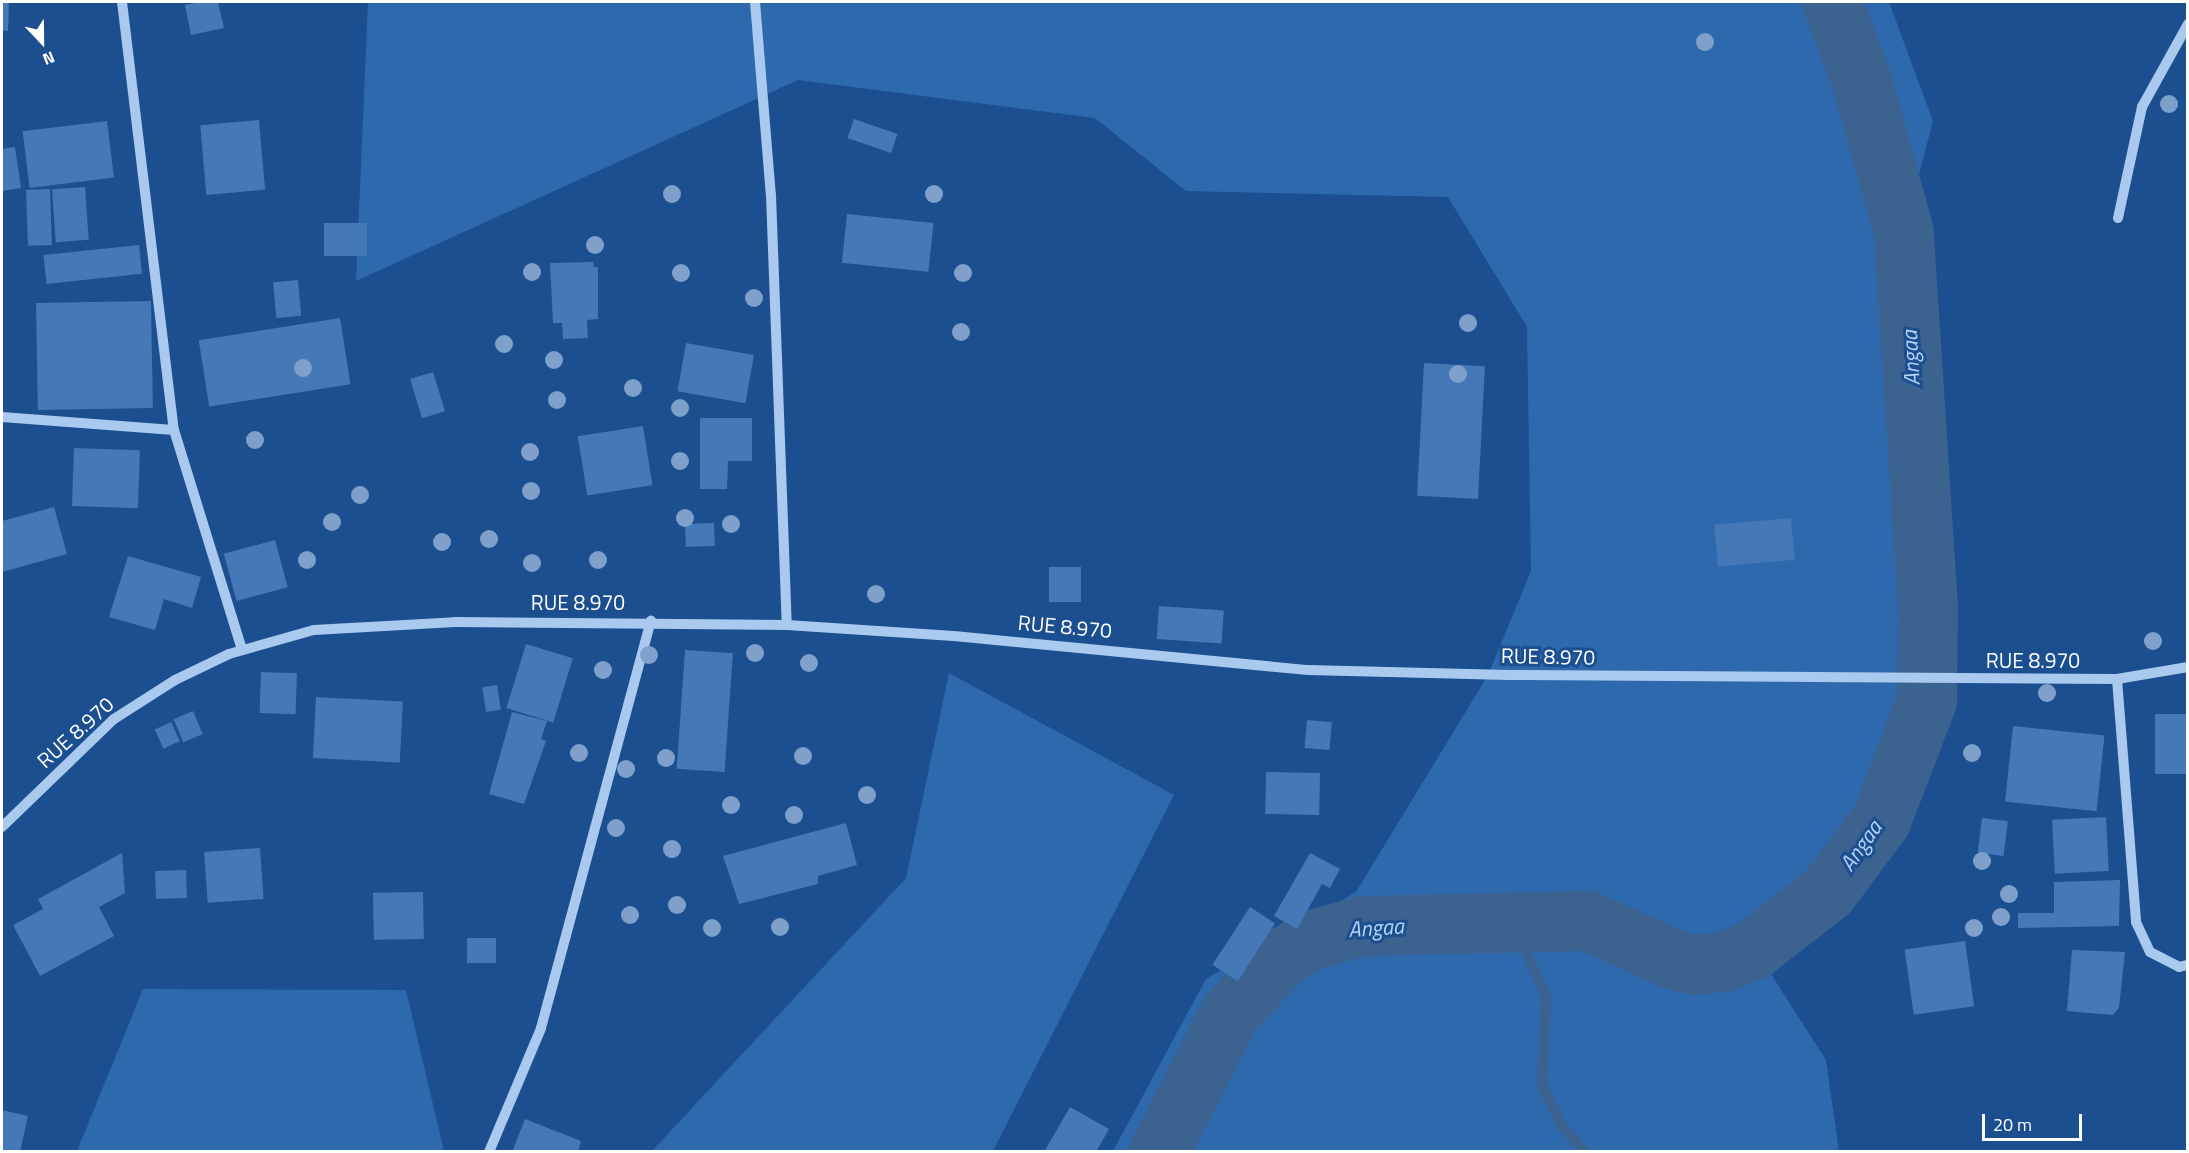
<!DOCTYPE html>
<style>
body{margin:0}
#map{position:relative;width:2189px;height:1153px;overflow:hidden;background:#1b4f8f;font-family:"Titillium Web",sans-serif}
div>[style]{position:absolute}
.green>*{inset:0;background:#2e69ad}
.stream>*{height:10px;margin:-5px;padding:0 5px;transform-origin:5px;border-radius:5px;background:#3c6290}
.river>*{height:60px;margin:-30px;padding:0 30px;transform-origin:30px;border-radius:30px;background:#3c6290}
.building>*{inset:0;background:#4478b7;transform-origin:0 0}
.minor>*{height:10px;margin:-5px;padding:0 5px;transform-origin:5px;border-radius:5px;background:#a9c9ee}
.trees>*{width:18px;height:18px;margin:-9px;border-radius:50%;background:#7ea0ca}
span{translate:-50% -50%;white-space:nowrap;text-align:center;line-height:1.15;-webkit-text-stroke:6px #1b4f8f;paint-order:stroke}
.street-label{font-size:21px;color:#fff}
.water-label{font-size:22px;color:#b5d3f5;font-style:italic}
.frame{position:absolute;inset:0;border:3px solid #fff;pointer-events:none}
.north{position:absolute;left:12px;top:12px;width:60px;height:60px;-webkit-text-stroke:4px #1b4f8f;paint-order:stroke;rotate:158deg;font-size:16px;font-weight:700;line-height:24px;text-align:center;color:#fff}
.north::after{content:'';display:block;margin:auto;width:21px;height:27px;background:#fff;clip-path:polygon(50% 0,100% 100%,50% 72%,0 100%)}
.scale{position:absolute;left:1982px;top:1114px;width:100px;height:27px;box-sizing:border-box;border:3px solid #fff;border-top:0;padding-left:8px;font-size:18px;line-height:21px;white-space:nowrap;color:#fff;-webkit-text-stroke:4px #1b4f8f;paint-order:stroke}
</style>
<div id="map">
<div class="green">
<i style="clip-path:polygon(368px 2px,1889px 2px,1933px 121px,1904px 232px,1928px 607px,1927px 701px,1881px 821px,1846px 872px,1800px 917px,1755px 949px,1826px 1060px,1839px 1151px,1113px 1151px,1206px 979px,1356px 892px,1488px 675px,1531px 571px,1527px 327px,1448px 197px,1186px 191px,1095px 118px,798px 80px,356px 281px)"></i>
<i style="clip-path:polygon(949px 673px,1174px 795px,993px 1151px,652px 1151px,906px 878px)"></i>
<i style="clip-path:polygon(143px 989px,406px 990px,444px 1151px,77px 1151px)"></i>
</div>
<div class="stream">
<i style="left:1513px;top:921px;width:83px;rotate:66.5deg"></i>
<i style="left:1546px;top:997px;width:88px;rotate:92.6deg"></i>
<i style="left:1542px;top:1085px;width:47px;rotate:64.5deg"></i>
<i style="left:1562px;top:1127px;width:34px;rotate:47deg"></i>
</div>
<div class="river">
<i style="left:1159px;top:1152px;width:155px;rotate:-62.8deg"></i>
<i style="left:1230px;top:1014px;width:75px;rotate:-47.2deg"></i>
<i style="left:1281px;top:959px;width:36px;rotate:-32deg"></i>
<i style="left:1312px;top:940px;width:53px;rotate:-15.4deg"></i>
<i style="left:1363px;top:926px;width:225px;rotate:-1.3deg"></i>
<i style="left:1588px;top:921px;width:92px;rotate:24.3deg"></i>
<i style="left:1672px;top:959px;width:24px;rotate:15deg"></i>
<i style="left:1695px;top:965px;width:32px;rotate:-7deg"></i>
<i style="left:1727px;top:961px;width:30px;rotate:-23deg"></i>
<i style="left:1755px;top:949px;width:93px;rotate:-38deg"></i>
<i style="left:1828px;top:892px;width:89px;rotate:-53.3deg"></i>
<i style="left:1881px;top:821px;width:129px;rotate:-69deg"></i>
<i style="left:1927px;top:701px;width:94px;rotate:-89.4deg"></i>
<i style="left:1928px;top:607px;width:376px;rotate:-93.7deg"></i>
<i style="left:1904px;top:232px;width:160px;rotate:-105.6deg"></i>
<i style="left:1861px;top:78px;width:81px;rotate:-110.9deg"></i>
</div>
<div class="building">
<i style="clip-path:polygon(2px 2px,9px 2px,8px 31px,2px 30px)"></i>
<i style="clip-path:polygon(201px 2px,218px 2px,224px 28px,191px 35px,185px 5px)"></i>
<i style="left:854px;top:119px;width:46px;height:20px;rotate:19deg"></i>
<i style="left:259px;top:120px;width:70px;height:59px;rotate:85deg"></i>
<i style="left:107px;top:121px;width:57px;height:85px;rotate:83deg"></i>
<i style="clip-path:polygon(15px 147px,21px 188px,2px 191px,2px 149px)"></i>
<i style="left:85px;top:187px;width:53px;height:33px;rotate:86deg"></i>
<i style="left:50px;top:189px;width:56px;height:24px;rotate:88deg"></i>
<i style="left:847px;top:214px;width:87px;height:49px;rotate:6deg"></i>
<i style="left:367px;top:223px;width:33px;height:43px;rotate:90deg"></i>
<i style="left:139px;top:245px;width:29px;height:96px;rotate:84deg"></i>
<i style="clip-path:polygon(593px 262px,594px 267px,598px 267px,598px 319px,587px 320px,588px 338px,563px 339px,562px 323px,553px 323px,550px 263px)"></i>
<i style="left:298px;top:280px;width:36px;height:25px;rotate:85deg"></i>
<i style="left:151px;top:301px;width:107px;height:115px;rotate:89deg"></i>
<i style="left:340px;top:318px;width:67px;height:143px;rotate:81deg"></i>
<i style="left:686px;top:343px;width:69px;height:49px;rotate:10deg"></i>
<i style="left:1424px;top:363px;width:61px;height:133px;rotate:3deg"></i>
<i style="left:433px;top:372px;width:41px;height:24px;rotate:73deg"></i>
<i style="clip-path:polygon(700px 418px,752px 418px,752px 461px,728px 461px,727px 489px,700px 489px)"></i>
<i style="left:643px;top:426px;width:60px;height:66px;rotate:81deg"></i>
<i style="left:74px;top:448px;width:66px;height:58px;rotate:2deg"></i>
<i style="clip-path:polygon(54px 507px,67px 554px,2px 572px,2px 521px)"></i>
<i style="left:1791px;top:518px;width:42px;height:77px;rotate:85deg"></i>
<i style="left:714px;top:523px;width:23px;height:29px;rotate:88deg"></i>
<i style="left:275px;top:540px;width:49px;height:53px;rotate:75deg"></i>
<i style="clip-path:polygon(128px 556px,201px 577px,192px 608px,164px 599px,155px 630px,109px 617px)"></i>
<i style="left:1081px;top:567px;width:35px;height:32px;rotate:90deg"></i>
<i style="left:1159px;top:606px;width:65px;height:33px;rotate:4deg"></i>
<i style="left:526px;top:644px;width:49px;height:67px;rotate:17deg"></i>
<i style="left:685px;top:650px;width:48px;height:119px;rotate:4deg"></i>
<i style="left:261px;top:672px;width:36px;height:41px;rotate:2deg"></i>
<i style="left:497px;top:685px;width:25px;height:15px;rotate:81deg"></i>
<i style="left:316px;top:697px;width:87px;height:61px;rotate:3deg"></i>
<i style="left:193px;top:711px;width:25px;height:21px;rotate:67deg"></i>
<i style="clip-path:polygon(512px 712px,547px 721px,541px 739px,546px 741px,524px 804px,489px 794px)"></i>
<i style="left:2188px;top:714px;width:60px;height:33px;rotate:90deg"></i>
<i style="left:1307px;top:720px;width:25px;height:28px;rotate:5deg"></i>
<i style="left:171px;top:722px;width:21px;height:18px;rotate:65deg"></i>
<i style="left:2013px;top:726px;width:92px;height:76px;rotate:6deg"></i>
<i style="left:1266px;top:772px;width:54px;height:42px;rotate:1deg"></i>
<i style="left:2106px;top:817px;width:54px;height:54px;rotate:87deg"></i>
<i style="left:1982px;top:818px;width:26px;height:35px;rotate:7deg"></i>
<i style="clip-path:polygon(846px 823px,857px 865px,818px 876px,818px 884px,739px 904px,723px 856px)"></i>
<i style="left:260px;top:848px;width:51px;height:56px;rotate:86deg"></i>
<i style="clip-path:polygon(122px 853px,125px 893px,99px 907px,114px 936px,40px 976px,13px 925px,43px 909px,38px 899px)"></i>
<i style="clip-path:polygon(1310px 853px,1340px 869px,1330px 888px,1322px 884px,1297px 929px,1274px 916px)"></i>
<i style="left:186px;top:870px;width:28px;height:31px;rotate:88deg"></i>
<i style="clip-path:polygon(2120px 880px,2119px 926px,2018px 928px,2018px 913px,2054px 913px,2054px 882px)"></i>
<i style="left:423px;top:892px;width:47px;height:50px;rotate:89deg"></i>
<i style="left:1250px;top:907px;width:30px;height:69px;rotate:33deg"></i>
<i style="left:467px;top:938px;width:29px;height:25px"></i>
<i style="left:1965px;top:941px;width:66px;height:61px;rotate:82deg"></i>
<i style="clip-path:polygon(2072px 950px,2125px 952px,2119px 1008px,2113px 1015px,2067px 1011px)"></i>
<i style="clip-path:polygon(1070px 1107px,1109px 1129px,1096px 1152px,1044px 1152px)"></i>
<i style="clip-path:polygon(2px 1110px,28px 1116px,20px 1152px,2px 1152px)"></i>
<i style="clip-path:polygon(525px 1119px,581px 1141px,578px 1152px,512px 1152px)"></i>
</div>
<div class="minor">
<i style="left:122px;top:2px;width:431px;rotate:83.1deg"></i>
<i style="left:174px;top:430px;width:229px;rotate:72.8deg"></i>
<i style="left:755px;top:2px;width:194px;rotate:85.3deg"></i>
<i style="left:771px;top:195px;width:430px;rotate:87.9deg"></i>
<i style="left:2118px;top:218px;width:114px;rotate:-77.8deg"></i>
<i style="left:2142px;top:107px;width:95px;rotate:-61deg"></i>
<i style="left:2px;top:417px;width:172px;rotate:4.3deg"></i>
<i style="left:2117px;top:679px;width:244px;rotate:85.5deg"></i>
<i style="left:2136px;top:922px;width:33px;rotate:65deg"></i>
<i style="left:2150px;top:952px;width:33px;rotate:27deg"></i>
<i style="left:2179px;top:967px;width:9px;rotate:-13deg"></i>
<i style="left:2px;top:827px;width:156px;rotate:-44deg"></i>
<i style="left:114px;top:719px;width:72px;rotate:-32.6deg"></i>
<i style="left:175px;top:680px;width:60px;rotate:-25.7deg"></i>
<i style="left:229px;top:654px;width:88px;rotate:-15.8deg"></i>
<i style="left:314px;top:630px;width:141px;rotate:-3.2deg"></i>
<i style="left:455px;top:622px;width:332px;rotate:0.5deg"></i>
<i style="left:787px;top:625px;width:167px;rotate:3.8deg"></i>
<i style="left:954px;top:636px;width:356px;rotate:5.5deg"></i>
<i style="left:1308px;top:670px;width:201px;rotate:1.4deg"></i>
<i style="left:1509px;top:675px;width:608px;rotate:0.38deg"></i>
<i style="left:2117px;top:679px;width:72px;rotate:-9.6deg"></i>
<i style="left:489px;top:1152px;width:134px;rotate:-67.2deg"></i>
<i style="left:541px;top:1028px;width:422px;rotate:-74.9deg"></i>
</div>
<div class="trees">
<i style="left:1705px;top:42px"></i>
<i style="left:2169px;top:104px"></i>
<i style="left:672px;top:194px"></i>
<i style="left:934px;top:194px"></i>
<i style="left:595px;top:245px"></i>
<i style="left:532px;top:272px"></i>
<i style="left:681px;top:273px"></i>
<i style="left:963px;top:273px"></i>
<i style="left:754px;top:298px"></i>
<i style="left:1468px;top:323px"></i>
<i style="left:961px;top:332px"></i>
<i style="left:504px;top:344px"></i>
<i style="left:554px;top:360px"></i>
<i style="left:303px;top:368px"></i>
<i style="left:1458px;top:374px"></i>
<i style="left:633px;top:388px"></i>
<i style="left:557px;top:400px"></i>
<i style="left:680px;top:408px"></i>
<i style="left:255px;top:440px"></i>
<i style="left:530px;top:452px"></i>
<i style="left:680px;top:461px"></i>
<i style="left:531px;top:491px"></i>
<i style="left:360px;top:495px"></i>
<i style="left:685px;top:518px"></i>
<i style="left:332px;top:522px"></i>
<i style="left:731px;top:524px"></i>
<i style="left:489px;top:539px"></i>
<i style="left:442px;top:542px"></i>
<i style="left:307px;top:560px"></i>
<i style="left:598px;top:560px"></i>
<i style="left:532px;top:563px"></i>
<i style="left:876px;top:594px"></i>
<i style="left:2153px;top:641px"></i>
<i style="left:755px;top:653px"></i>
<i style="left:649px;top:655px"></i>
<i style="left:809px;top:663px"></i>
<i style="left:603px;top:670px"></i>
<i style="left:2047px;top:693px"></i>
<i style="left:579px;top:753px"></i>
<i style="left:1972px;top:753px"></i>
<i style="left:803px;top:756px"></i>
<i style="left:666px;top:758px"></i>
<i style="left:626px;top:769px"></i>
<i style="left:867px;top:795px"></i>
<i style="left:731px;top:805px"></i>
<i style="left:794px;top:815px"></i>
<i style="left:616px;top:828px"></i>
<i style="left:672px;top:849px"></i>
<i style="left:1982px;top:861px"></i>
<i style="left:2009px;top:894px"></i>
<i style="left:677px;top:905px"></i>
<i style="left:630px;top:915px"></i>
<i style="left:2001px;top:917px"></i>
<i style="left:780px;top:927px"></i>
<i style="left:712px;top:928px"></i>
<i style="left:1974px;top:928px"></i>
</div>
<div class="street-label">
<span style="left:578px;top:602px">RUE 8.970</span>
<span style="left:1065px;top:626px;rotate:5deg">RUE 8.970</span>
<span style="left:1548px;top:656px;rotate:1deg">RUE 8.970</span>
<span style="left:2033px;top:660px">RUE 8.970</span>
<span style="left:75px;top:732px;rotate:-42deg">RUE 8.970</span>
</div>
<div class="water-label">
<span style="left:1911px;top:358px;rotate:-93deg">Angaa</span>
<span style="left:1861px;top:846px;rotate:-55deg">Angaa</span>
<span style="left:1376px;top:928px;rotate:-4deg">Angaa</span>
</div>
<div class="frame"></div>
<div class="north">N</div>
<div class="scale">20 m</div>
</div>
